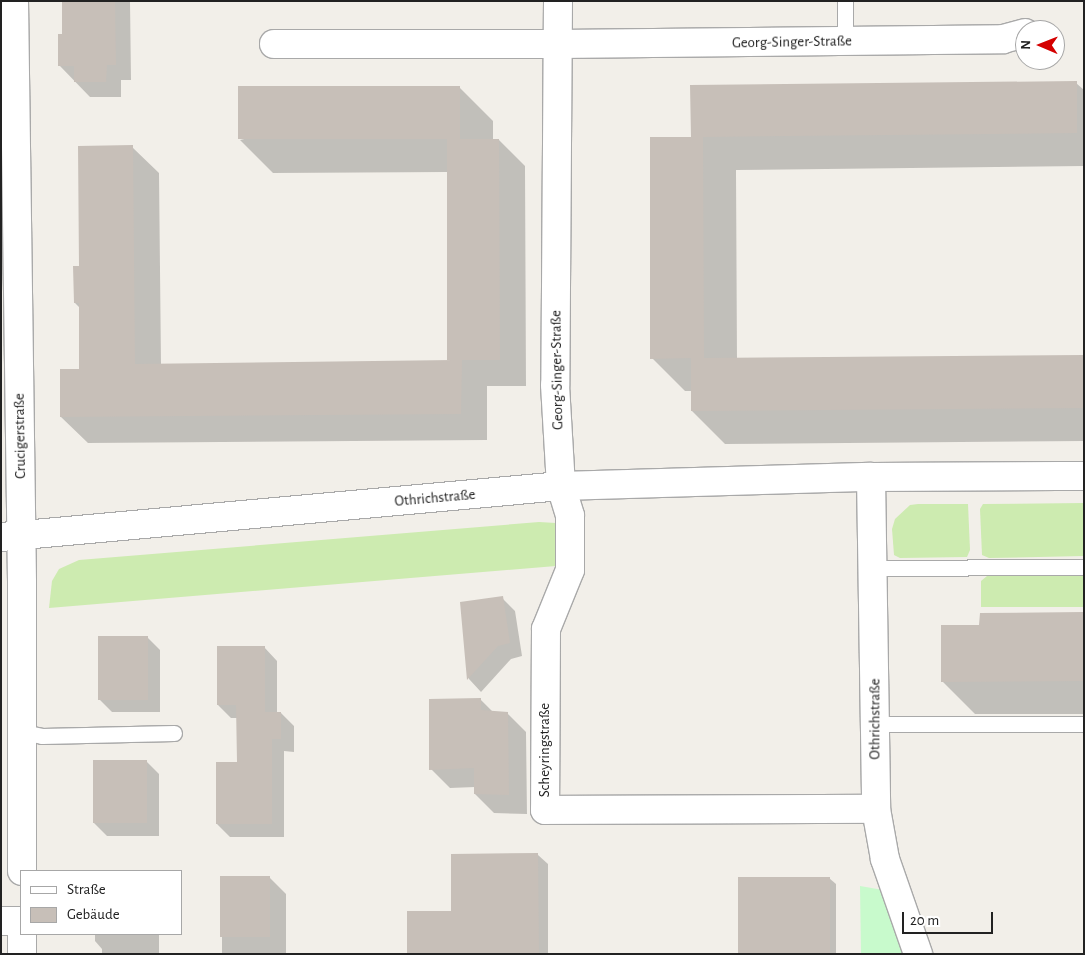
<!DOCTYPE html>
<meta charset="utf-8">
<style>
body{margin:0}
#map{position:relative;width:1085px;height:955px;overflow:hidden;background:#f2efe9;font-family:"Alegreya Sans",sans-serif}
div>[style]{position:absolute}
.grass>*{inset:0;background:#cdebb0}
.park>*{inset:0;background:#c8facc}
.shadow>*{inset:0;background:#0003}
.building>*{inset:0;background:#c7bfb8;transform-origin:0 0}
.roads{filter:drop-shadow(1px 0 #a9a9a9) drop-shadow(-1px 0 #a9a9a9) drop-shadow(0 1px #a9a9a9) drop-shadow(0 -1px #a9a9a9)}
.lane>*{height:15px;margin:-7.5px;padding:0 7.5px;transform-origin:7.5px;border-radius:7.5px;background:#fff}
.street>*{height:28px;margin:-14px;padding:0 14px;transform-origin:14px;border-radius:14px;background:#fff}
span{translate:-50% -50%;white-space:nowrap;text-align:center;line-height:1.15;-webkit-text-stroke:5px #fff;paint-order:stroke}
.street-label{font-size:15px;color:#222}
.frame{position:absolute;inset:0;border:2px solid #222;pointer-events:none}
.legend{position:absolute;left:20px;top:870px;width:162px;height:65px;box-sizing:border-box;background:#fff;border:1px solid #a7a7a7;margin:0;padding:6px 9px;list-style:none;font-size:15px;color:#222}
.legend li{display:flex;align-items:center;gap:10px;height:25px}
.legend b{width:25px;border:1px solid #a7a7a7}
.north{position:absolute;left:1015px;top:20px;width:50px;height:50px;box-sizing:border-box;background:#fff;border:1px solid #a7a7a7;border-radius:50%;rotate:271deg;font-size:14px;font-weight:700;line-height:20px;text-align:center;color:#222}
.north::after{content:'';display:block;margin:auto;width:18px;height:22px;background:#d40000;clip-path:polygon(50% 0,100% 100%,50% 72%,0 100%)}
.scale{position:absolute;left:902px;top:912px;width:91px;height:22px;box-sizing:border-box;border:2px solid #222;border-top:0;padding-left:6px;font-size:15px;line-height:18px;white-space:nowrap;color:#222;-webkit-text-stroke:4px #fff;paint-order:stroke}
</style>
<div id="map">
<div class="grass">
<i style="clip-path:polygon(1084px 503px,1084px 556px,989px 558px,982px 555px,980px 509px,983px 504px)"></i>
<i style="clip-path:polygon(918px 504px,968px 504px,970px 550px,967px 557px,900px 558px,894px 555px,892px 529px,895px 519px,910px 505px)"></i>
<i style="clip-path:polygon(539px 522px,556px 523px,556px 566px,49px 608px,52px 581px,59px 569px,79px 560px)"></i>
<i style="clip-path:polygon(987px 576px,1084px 576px,1084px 607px,981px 607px,981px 581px)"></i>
</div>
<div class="park">
<i style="clip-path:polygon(860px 886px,883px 890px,903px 954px,861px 954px)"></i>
</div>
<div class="shadow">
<i style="clip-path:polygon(63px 1px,130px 1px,131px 80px,121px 80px,121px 97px,90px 97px,59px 65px,63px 35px)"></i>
<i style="clip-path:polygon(1076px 83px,1084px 90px,1084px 166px,736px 170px,737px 359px,1084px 356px,1084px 441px,725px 444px,692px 411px,692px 391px,685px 391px,652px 358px,692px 138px)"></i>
<i style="clip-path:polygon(460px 88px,493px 121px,493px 140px,499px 140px,525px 166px,526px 386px,487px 386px,487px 440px,88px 443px,61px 417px,80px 370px,80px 308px,75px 303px,80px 268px,132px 147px,159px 173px,161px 365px,450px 361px,449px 359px,448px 172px,273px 173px,240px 140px)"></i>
<i style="clip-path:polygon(502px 598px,515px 611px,522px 656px,511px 659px,481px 692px,469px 679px,462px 603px)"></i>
<i style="clip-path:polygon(1084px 614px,1084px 714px,975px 714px,942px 681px,981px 626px)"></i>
<i style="clip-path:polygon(147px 637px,160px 650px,160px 712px,112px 712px,99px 699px)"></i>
<i style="clip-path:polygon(264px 647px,277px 661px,277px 713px,281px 713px,294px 726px,294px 752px,284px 751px,284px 837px,230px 837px,217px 824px,238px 763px,238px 718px,231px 718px,218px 705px)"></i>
<i style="clip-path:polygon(480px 699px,493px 712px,507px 713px,526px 732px,527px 814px,494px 813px,475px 794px,475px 787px,450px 788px,431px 769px)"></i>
<i style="clip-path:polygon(146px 761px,159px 774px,159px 836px,107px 836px,94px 823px)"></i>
<i style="clip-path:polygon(538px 855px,548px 864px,548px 954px,408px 954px,453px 912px)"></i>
<i style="clip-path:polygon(222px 877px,269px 877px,286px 894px,286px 954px,222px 954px)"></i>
<i style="clip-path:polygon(829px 878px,836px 884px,836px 954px,740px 954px)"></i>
<i style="clip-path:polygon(95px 934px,159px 934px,159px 954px,102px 954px,102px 949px,95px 941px)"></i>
</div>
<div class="building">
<i style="clip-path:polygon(62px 1px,115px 1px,116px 65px,107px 65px,106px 82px,74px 82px,74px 66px,58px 66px,58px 34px,62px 34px)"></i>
<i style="clip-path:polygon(1077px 81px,1077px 133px,703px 137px,704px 358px,1084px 355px,1084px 408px,691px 411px,691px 358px,650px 359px,650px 137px,691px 137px,690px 85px)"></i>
<i style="left:460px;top:86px;width:53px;height:222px;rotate:90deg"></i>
<i style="clip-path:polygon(447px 139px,499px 139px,500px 360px,462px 360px,461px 414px,60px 417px,60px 369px,79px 369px,79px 303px,74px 303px,73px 266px,79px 266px,78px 146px,133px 145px,135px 364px,454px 360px,447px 360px)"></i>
<i style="clip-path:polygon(503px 596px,510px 643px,498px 646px,467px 680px,460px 602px)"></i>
<i style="clip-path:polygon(1084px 612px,1084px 681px,941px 682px,941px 625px,979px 625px,980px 613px)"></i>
<i style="left:98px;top:636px;width:50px;height:64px"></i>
<i style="clip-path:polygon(217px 646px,265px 646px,265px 712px,281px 712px,281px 739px,272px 739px,272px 824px,216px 824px,216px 762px,237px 762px,236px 705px,217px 705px)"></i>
<i style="clip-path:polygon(481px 698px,481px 710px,508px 712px,509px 795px,474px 794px,474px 768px,429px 770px,429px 699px)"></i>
<i style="left:93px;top:760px;width:54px;height:63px"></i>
<i style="clip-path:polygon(538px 853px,539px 954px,407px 954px,407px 911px,451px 911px,451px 854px)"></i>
<i style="left:220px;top:876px;width:50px;height:61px"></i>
<i style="left:738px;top:877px;width:92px;height:77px"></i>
</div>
<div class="roads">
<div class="lane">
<i style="left:845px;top:1px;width:40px;rotate:90deg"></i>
<i style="left:873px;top:568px;width:211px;rotate:-0.3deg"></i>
<i style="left:875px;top:724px;width:209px"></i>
<i style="left:23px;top:732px;width:19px;rotate:12deg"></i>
<i style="left:42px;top:736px;width:132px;rotate:-1.3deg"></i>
</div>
<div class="street">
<i style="left:14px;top:1px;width:582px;rotate:89.21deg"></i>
<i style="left:22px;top:583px;width:288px;rotate:90deg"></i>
<i style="left:558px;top:1px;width:384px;rotate:90.4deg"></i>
<i style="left:555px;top:385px;width:101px;rotate:86.6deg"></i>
<i style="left:561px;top:486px;width:31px;rotate:73deg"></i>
<i style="left:570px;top:516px;width:54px;rotate:90deg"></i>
<i style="left:570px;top:570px;width:64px;rotate:112.1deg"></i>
<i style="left:546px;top:629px;width:181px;rotate:90.3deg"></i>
<i style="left:545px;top:810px;width:331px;rotate:-0.2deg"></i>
<i style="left:274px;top:44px;width:284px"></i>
<i style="left:558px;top:44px;width:445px;rotate:-0.6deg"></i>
<i style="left:1003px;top:39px;width:23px;rotate:-15deg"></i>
<i style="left:871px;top:477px;width:332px;rotate:89.1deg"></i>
<i style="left:876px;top:809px;width:51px;rotate:79.8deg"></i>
<i style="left:885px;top:859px;width:101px;rotate:70.8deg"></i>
<i style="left:1px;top:537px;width:562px;rotate:-5.2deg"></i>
<i style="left:561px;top:486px;width:310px;rotate:-1.7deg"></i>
<i style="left:871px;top:477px;width:213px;rotate:-0.3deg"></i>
<i style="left:1px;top:921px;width:20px"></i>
<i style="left:22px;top:934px;width:20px;rotate:90deg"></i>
</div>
</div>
<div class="street-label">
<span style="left:792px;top:42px;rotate:-1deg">Georg-Singer-Straße</span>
<span style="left:557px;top:370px;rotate:-91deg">Georg-Singer-Straße</span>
<span style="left:20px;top:436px;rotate:-91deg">Crucigerstraße</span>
<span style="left:435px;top:498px;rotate:-5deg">Othrichstraße</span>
<span style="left:875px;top:719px;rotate:-90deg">Othrichstraße</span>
<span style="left:545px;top:750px;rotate:-90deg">Scheyringstraße</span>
</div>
<div class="frame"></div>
<ul class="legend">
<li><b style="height:6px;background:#fff"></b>Straße</li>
<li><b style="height:14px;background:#c7bfb8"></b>Gebäude</li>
</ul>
<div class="north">N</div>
<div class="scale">20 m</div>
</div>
